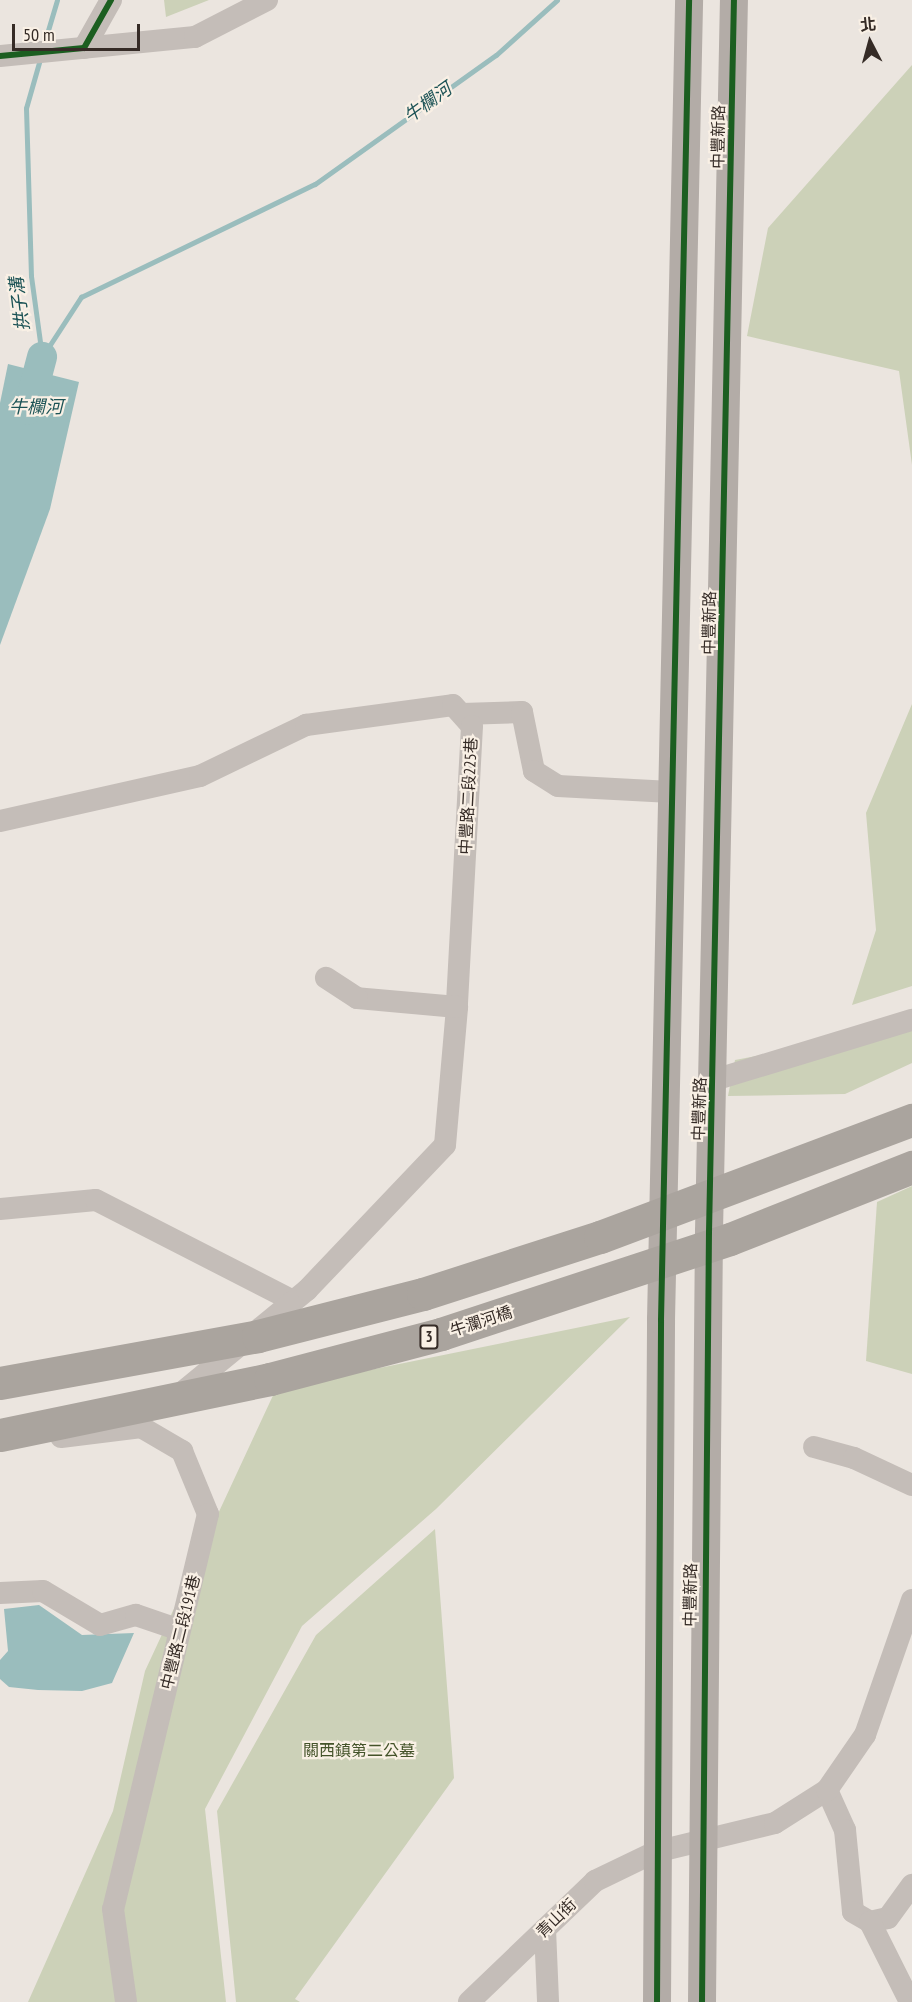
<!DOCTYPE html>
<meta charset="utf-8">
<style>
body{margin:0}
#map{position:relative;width:912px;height:2002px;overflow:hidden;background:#ebe5df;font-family:"PT Sans Narrow","Noto Sans TC",sans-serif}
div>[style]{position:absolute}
.green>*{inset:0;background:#ccd1b8}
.water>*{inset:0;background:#9abdbd}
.stream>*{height:5px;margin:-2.5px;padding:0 2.5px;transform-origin:2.5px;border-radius:2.5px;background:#9abdbd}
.river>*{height:30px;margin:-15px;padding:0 15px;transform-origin:15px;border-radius:15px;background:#9abdbd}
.minor>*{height:22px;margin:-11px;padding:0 11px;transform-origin:11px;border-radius:11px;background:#c4bdb8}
.major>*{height:28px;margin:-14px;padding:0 14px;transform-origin:14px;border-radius:14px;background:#b3aca7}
.highway>*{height:33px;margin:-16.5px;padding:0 16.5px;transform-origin:16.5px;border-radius:16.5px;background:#aaa49e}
.cycleway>*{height:6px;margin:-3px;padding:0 3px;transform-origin:3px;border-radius:3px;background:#1b5e20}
span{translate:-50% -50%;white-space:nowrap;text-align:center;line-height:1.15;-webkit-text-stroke:4.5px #f9f0e5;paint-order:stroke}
.shield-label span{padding:2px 4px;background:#f9f0e5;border:2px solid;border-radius:4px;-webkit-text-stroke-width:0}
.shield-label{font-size:15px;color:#352b26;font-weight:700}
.street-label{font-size:16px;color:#352b26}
.park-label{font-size:16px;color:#44532a}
.water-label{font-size:18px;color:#1c5356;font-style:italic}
.north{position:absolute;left:840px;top:12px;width:60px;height:60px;-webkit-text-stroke:4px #f9f0e5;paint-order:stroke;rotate:354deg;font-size:16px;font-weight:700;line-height:24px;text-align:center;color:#352b26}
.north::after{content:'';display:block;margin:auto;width:21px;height:27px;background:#352b26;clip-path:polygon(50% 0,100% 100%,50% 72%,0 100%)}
.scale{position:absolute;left:12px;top:24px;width:128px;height:27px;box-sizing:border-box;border:3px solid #352b26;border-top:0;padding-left:8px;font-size:18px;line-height:21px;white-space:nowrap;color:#352b26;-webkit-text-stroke:4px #f9f0e5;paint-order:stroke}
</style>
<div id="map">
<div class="green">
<i style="clip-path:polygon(164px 0,209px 0,166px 17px)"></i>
<i style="clip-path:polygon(912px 65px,912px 465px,899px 371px,747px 336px,768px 228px)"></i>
<i style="clip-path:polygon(912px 704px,912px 986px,852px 1005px,876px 930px,866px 813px)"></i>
<i style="clip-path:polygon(912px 1026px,912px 1063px,845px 1094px,728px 1096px,735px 1060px)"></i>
<i style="clip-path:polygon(912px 1186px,912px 1374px,866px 1361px,877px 1202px)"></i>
<i style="clip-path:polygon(630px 1317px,436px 1509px,302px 1626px,205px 1809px,226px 2002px,28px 2002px,113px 1811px,145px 1671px,276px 1389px)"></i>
<i style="clip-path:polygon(435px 1529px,454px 1778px,295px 1999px,300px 2002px,236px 2002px,217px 1811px,316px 1635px)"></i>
</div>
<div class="water">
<i style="clip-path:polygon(8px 364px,79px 382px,50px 509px,0 645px,0 403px)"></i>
<i style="clip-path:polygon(39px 1605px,82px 1635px,134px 1633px,112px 1683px,82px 1691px,38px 1690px,9px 1687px,0 1679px,0 1660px,8px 1651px,4px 1609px)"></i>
</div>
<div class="stream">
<i style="left:43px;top:47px;width:49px;rotate:-73.4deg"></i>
<i style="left:40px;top:59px;width:51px;rotate:105.9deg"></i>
<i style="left:26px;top:108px;width:168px;rotate:88.3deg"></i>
<i style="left:31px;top:276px;width:81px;rotate:82.2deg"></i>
<i style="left:42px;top:357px;width:72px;rotate:-57deg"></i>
<i style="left:81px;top:297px;width:260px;rotate:-25.8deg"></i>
<i style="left:315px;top:184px;width:222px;rotate:-35.5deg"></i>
<i style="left:496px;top:55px;width:82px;rotate:-42deg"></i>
</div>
<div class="river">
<i style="left:28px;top:410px;width:55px;rotate:-75.2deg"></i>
</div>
<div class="minor">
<i style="left:84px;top:48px;width:55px;rotate:-60.6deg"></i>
<i style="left:0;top:56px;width:196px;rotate:-5.6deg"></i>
<i style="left:195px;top:37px;width:81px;rotate:-27.2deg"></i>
<i style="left:462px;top:714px;width:60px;rotate:-1.9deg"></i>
<i style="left:522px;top:712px;width:60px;rotate:78.5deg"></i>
<i style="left:534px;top:771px;width:28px;rotate:32deg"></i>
<i style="left:558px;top:786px;width:113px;rotate:3deg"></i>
<i style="left:0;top:821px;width:205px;rotate:-12.7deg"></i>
<i style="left:200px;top:776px;width:118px;rotate:-25.7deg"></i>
<i style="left:306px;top:725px;width:148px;rotate:-7.7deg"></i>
<i style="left:453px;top:705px;width:28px;rotate:48deg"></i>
<i style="left:472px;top:726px;width:281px;rotate:93.1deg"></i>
<i style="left:714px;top:1080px;width:207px;rotate:-16.9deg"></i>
<i style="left:0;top:1209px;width:96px;rotate:-5.4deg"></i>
<i style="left:96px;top:1200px;width:221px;rotate:27.1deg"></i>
<i style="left:179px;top:1395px;width:166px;rotate:-39.4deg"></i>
<i style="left:307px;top:1290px;width:200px;rotate:-46.4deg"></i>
<i style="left:445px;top:1145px;width:139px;rotate:-85deg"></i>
<i style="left:457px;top:1007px;width:100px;rotate:-174.9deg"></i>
<i style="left:357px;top:998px;width:37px;rotate:-147deg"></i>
<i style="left:61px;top:1437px;width:81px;rotate:-7.1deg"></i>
<i style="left:141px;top:1427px;width:48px;rotate:30.3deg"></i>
<i style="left:182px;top:1451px;width:68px;rotate:67.6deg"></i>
<i style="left:208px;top:1514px;width:406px;rotate:103.5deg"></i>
<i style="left:113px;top:1909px;width:94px;rotate:82deg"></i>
<i style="left:814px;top:1447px;width:41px;rotate:15.4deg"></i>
<i style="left:854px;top:1458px;width:64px;rotate:25deg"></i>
<i style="left:0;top:1593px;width:43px;rotate:-2.7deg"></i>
<i style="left:43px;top:1591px;width:66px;rotate:30.8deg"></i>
<i style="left:100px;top:1625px;width:37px;rotate:-16deg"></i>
<i style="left:136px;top:1615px;width:46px;rotate:18.8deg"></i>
<i style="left:827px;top:1790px;width:44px;rotate:65.8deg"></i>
<i style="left:845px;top:1830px;width:82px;rotate:84.4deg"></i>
<i style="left:853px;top:1912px;width:20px;rotate:30deg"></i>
<i style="left:870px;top:1922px;width:18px;rotate:-13deg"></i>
<i style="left:888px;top:1918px;width:41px;rotate:-54deg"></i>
<i style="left:870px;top:1922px;width:89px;rotate:63.4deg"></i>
<i style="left:545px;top:1929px;width:73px;rotate:87.6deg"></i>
<i style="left:469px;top:2002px;width:175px;rotate:-43.8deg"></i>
<i style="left:595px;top:1881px;width:67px;rotate:-25.8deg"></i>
<i style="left:655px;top:1852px;width:123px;rotate:-13.6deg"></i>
<i style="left:775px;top:1823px;width:62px;rotate:-32.4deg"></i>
<i style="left:827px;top:1790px;width:67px;rotate:-55.4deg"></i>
<i style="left:865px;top:1735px;width:143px;rotate:-70.8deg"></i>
</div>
<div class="major">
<i style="left:657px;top:2002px;width:682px;rotate:-89.66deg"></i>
<i style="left:661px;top:1320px;width:1320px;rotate:-88.78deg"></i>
<i style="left:702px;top:2002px;width:770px;rotate:-89.48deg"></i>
<i style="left:709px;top:1232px;width:1232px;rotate:-88.84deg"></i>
</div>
<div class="highway">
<i style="left:0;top:1383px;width:262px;rotate:-10.3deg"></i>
<i style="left:258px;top:1336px;width:170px;rotate:-14.3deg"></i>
<i style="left:423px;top:1294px;width:186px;rotate:-17.9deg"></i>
<i style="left:600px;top:1237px;width:333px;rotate:-20.6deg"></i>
<i style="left:0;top:1435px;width:276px;rotate:-11.7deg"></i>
<i style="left:270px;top:1379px;width:177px;rotate:-14.7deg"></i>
<i style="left:441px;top:1334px;width:304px;rotate:-18.2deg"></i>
<i style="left:730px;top:1239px;width:196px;rotate:-21.6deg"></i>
</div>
<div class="cycleway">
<i style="left:0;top:56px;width:84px;rotate:-5.4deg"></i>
<i style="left:84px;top:48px;width:55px;rotate:-60.6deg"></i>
<i style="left:657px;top:2002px;width:682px;rotate:-89.66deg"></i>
<i style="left:661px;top:1320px;width:1320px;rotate:-88.78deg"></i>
<i style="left:702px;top:2002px;width:770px;rotate:-89.48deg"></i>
<i style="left:709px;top:1232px;width:1232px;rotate:-88.84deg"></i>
</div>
<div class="shield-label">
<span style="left:429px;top:1337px">3</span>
</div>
<div class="street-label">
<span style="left:718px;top:137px;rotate:-89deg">中豐新路</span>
<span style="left:709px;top:623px;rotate:-89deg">中豐新路</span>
<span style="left:468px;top:796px;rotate:-87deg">中豐路二段225巷</span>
<span style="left:699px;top:1109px;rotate:-88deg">中豐新路</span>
<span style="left:481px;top:1321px;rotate:-18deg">牛瀾河橋</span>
<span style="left:690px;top:1595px;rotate:-89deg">中豐新路</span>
<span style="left:180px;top:1632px;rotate:-76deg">中豐路二段191巷</span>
<span style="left:556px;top:1918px;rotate:-44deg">青山街</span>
</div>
<div class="park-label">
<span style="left:359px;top:1750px">關西鎮第二公墓</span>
</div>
<div class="water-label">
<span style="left:428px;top:103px;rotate:-36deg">牛欄河</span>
<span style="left:20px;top:304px;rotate:-97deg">拱子溝</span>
<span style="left:36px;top:407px">牛欄河</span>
</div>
<div class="north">北</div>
<div class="scale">50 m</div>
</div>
